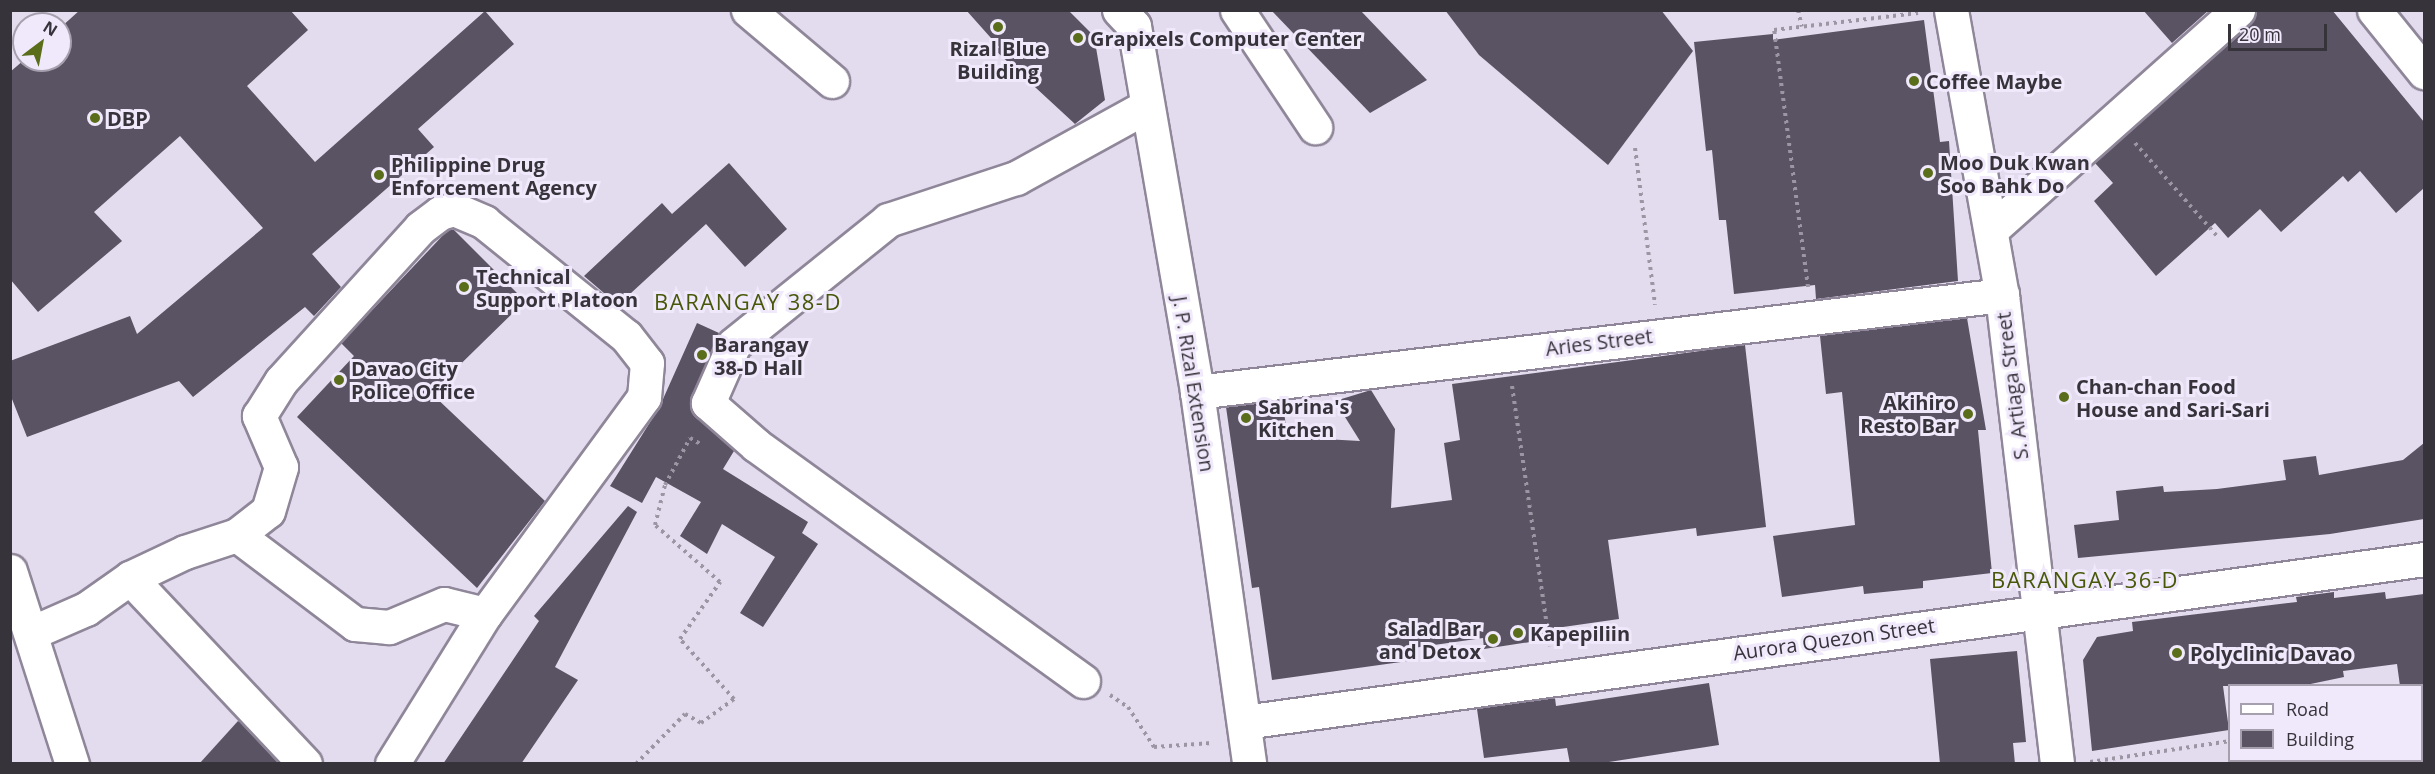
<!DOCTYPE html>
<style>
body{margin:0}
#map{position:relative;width:2435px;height:774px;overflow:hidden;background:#e3dbee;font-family:"Open Sans",sans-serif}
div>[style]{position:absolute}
.building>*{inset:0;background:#5a5363}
.path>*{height:4px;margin-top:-2px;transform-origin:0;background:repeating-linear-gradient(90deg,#9c96a4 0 3px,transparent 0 7.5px)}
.roads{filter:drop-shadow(2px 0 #8f8799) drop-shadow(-2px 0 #8f8799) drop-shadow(0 2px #8f8799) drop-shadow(0 -2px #8f8799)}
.minor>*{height:33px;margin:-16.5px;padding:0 16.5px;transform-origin:16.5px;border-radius:16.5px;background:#fff}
.major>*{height:33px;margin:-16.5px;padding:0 16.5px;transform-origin:16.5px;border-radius:16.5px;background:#fff}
.dots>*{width:16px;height:16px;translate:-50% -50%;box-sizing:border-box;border:3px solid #f0e8fb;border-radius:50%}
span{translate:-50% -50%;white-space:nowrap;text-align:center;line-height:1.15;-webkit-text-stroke:6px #f0e8fb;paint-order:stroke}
.poi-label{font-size:20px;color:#37333b;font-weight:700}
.left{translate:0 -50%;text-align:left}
.right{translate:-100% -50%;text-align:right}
.street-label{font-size:20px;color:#37333b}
.quarter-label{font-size:22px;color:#485809;letter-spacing:1.5px}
.frame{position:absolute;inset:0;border:12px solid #37333b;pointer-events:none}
.legend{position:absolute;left:2228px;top:684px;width:195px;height:78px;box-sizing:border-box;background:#f0e8fb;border:2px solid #a6a0ae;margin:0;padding:8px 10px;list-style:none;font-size:18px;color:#37333b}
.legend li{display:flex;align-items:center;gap:12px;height:30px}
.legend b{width:30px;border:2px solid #a6a0ae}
.north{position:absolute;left:12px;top:12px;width:60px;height:60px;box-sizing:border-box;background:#f0e8fb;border:2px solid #a6a0ae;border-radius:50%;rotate:32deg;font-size:16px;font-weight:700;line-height:24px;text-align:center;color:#37333b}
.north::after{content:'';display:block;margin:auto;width:21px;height:27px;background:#5a6d1b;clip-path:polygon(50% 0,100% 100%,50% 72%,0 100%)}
.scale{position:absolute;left:2228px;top:24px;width:99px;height:27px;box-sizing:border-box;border:3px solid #37333b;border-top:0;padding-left:8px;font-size:18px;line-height:21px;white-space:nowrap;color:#37333b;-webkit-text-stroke:4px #f0e8fb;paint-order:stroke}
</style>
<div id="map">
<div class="building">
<i style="clip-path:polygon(80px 10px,290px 10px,308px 30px,247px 86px,315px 162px,485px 11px,514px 44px,418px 129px,434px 147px,312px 254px,341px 287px,314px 316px,305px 307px,193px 397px,179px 381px,27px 437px,10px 394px,10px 361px,130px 316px,137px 334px,263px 228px,180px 136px,94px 212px,122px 241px,38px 312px,10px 279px,10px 72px,24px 60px,60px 60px,60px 28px)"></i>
<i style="clip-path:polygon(966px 10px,1068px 10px,1094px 36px,1105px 100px,1075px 124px,996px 51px,999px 47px)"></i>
<i style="clip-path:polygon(1271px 10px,1360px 10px,1427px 80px,1370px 113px)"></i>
<i style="clip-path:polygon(1445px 10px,1661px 10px,1693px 51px,1608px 165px,1479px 55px)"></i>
<i style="clip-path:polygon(2143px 10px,2209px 10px,2172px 43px)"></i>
<i style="clip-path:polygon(2256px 10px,2332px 10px,2424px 122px,2424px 188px,2396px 213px,2360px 171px,2348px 182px,2343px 176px,2281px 232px,2260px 209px,2228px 238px,2215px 223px,2156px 276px,2094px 201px,2113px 183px,2095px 163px,2250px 24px)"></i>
<i style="clip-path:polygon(1924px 20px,1940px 142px,1949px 141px,1958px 281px,1816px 299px,1815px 285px,1734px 294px,1726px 220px,1719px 220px,1712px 150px,1706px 151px,1694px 42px,1773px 34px,1773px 40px)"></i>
<i style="clip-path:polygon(729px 163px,787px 229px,745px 267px,706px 224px,618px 305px,584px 276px,662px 203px,672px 214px)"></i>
<i style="clip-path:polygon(448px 230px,454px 230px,525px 301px,431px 393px,545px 501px,477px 588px,297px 417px,354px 356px,341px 343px)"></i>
<i style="clip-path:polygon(1967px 318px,1986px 430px,1978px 430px,1992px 573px,1923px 581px,1923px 588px,1864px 594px,1863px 586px,1782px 597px,1773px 536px,1855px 525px,1842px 392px,1826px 394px,1820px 336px)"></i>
<i style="clip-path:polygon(697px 323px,719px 333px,690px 406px,734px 451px,723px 469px,808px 522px,802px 533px,818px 544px,763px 627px,740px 613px,775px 557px,722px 524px,707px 554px,680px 536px,701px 502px,656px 477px,642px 503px,610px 486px,659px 408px)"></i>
<i style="clip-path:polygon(1745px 345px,1766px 527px,1697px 536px,1696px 528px,1608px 540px,1619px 619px,1542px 630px,1543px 640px,1484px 649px,1483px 638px,1406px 649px,1408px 661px,1272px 680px,1259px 587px,1252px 588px,1226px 407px,1282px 401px,1288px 437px,1360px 441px,1335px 401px,1371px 390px,1395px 429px,1391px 508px,1452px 500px,1444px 443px,1460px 440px,1452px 384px)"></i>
<i style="clip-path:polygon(2424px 443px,2424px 519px,2330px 534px,2078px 558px,2074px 525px,2119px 520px,2116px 491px,2163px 486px,2164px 492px,2217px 489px,2286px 480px,2283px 460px,2316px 456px,2319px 475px,2403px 460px)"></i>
<i style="clip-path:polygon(628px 506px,637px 512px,555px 667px,578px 680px,521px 764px,443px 764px,539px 621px,534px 616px)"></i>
<i style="clip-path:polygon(2334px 592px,2334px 598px,2385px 592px,2386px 599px,2424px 594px,2424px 686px,2400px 686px,2397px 664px,2343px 671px,2344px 677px,2301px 686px,2223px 686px,2229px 730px,2092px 751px,2083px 660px,2097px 637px,2133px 631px,2132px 622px,2297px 602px,2296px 597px)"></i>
<i style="clip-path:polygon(2017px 651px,2026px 742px,2013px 743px,2015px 764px,1940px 764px,1930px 659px)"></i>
<i style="clip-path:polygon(1709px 683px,1719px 745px,1596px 764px,1570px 764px,1567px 748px,1484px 758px,1477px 709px,1555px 698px,1556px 706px)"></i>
<i style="clip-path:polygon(238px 721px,240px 722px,279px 764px,199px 764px)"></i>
</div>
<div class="path">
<i style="left:1798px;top:10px;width:17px;rotate:77deg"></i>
<i style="left:2135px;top:143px;width:125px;rotate:48.6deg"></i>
<i style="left:1635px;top:148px;width:158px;rotate:82.7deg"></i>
<i style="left:1808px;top:287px;width:259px;rotate:-97.5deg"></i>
<i style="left:1774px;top:30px;width:145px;rotate:-6.7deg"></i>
<i style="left:1512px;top:386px;width:263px;rotate:81.7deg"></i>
<i style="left:1110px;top:695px;width:22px;rotate:34deg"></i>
<i style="left:1128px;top:707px;width:48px;rotate:57deg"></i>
<i style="left:1154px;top:747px;width:58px;rotate:-3.9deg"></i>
<i style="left:2261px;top:760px;width:4px;rotate:76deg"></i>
<i style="left:2090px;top:762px;width:142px;rotate:-8.5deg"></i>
<i style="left:636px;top:764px;width:70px;rotate:-45.6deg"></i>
<i style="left:685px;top:714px;width:18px;rotate:29deg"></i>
<i style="left:701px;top:723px;width:41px;rotate:-36deg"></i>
<i style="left:734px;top:699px;width:81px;rotate:-132deg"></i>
<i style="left:680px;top:639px;width:70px;rotate:-54.9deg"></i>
<i style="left:720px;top:582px;width:86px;rotate:-138.8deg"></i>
<i style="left:655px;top:525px;width:41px;rotate:-76deg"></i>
<i style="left:665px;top:485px;width:53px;rotate:-62deg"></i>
<i style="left:690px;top:438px;width:14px;rotate:30deg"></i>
</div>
<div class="roads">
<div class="minor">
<i style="left:748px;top:10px;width:110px;rotate:40.2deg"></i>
<i style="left:1119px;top:10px;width:22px;rotate:47deg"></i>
<i style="left:1134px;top:26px;width:371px;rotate:80.2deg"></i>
<i style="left:1197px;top:392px;width:376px;rotate:82deg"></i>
<i style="left:1237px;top:10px;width:141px;rotate:56.3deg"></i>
<i style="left:1951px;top:10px;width:290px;rotate:79.9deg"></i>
<i style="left:2002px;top:295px;width:472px;rotate:83.3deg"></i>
<i style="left:2374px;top:10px;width:80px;rotate:51.1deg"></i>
<i style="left:1991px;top:230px;width:331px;rotate:-41.7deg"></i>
<i style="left:1197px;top:392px;width:811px;rotate:-6.87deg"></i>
<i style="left:130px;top:578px;width:255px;rotate:46.7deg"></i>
<i style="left:31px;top:633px;width:60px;rotate:-23.6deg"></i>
<i style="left:86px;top:609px;width:54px;rotate:-35.2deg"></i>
<i style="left:130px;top:578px;width:61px;rotate:-25.3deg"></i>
<i style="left:185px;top:552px;width:55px;rotate:-18.1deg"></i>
<i style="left:237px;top:535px;width:39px;rotate:-38deg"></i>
<i style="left:268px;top:511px;width:46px;rotate:-73.5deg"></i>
<i style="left:281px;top:467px;width:56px;rotate:-113.3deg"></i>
<i style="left:259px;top:416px;width:41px;rotate:-57.8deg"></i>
<i style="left:281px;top:381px;width:207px;rotate:-47.7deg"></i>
<i style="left:420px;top:228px;width:25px;rotate:-37deg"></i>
<i style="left:440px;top:213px;width:15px;rotate:-16deg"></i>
<i style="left:454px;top:209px;width:33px;rotate:23deg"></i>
<i style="left:484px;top:222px;width:182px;rotate:38.8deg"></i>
<i style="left:626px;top:336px;width:34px;rotate:52deg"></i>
<i style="left:647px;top:363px;width:34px;rotate:95deg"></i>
<i style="left:644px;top:397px;width:269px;rotate:126.2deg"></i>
<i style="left:485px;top:614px;width:42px;rotate:-166.3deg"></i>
<i style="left:444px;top:604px;width:60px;rotate:157.3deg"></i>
<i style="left:389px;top:627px;width:34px;rotate:-175deg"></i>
<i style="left:355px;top:624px;width:148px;rotate:-143deg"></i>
<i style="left:1083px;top:681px;width:403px;rotate:-144.2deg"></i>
<i style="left:756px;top:445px;width:64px;rotate:-138.8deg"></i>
<i style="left:708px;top:403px;width:64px;rotate:-66.2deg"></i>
<i style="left:734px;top:344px;width:198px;rotate:-38.8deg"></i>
<i style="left:888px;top:220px;width:135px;rotate:-18.2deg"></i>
<i style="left:1016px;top:178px;width:147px;rotate:-28.8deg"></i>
<i style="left:1244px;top:722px;width:1191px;rotate:-7.86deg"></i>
<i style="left:392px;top:764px;width:176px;rotate:-58.2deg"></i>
</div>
<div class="major">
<i style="left:10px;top:571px;width:203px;rotate:72.2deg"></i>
</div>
</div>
<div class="dots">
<i style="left:998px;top:27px;background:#5a6d1b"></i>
<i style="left:1078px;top:38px;background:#5a6d1b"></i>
<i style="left:1914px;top:81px;background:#5a6d1b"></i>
<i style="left:95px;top:118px;background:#5a6d1b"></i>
<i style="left:1928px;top:173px;background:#5a6d1b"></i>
<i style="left:379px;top:175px;background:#5a6d1b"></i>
<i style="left:464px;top:287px;background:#5a6d1b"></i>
<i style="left:702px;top:355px;background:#5a6d1b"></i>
<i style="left:339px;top:380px;background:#5a6d1b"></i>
<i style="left:2064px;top:397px;background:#5a6d1b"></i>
<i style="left:1968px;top:414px;background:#5a6d1b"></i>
<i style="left:1246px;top:418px;background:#5a6d1b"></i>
<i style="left:1518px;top:633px;background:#5a6d1b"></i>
<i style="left:1493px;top:639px;background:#5a6d1b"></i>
<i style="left:2177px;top:653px;background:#5a6d1b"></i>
</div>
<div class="poi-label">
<span class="left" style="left:1090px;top:38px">Grapixels Computer Center</span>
<span style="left:998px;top:60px">Rizal Blue<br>Building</span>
<span class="left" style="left:1926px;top:81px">Coffee Maybe</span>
<span class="left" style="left:107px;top:118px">DBP</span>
<span class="left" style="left:1940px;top:174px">Moo Duk Kwan<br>Soo Bahk Do</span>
<span class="left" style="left:391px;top:176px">Philippine Drug<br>Enforcement Agency</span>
<span class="left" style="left:476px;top:288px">Technical<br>Support Platoon</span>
<span class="left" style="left:714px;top:356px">Barangay<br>38-D Hall</span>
<span class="left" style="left:351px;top:380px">Davao City<br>Police Office</span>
<span class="left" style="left:2076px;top:398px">Chan-chan Food<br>House and Sari-Sari</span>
<span class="right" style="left:1956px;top:414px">Akihiro<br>Resto Bar</span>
<span class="left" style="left:1258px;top:418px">Sabrina's<br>Kitchen</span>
<span class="right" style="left:1481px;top:640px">Salad Bar<br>and Detox</span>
<span class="left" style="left:1530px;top:633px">Kapepiliin</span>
<span class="left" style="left:2190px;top:653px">Polyclinic Davao</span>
</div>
<div class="street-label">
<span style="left:1599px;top:342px;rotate:-7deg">Aries Street</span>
<span style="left:1194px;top:384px;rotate:81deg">J. P. Rizal Extension</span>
<span style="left:2012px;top:386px;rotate:-97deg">S. Artiaga Street</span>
<span style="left:1834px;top:639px;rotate:-8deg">Aurora Quezon Street</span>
</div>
<div class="quarter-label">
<span style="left:748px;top:302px">BARANGAY 38-D</span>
<span style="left:2085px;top:580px">BARANGAY 36-D</span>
</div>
<div class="frame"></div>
<ul class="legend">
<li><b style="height:8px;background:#fff"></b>Road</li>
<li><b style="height:16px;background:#5a5363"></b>Building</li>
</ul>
<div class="north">N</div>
<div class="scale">20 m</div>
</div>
